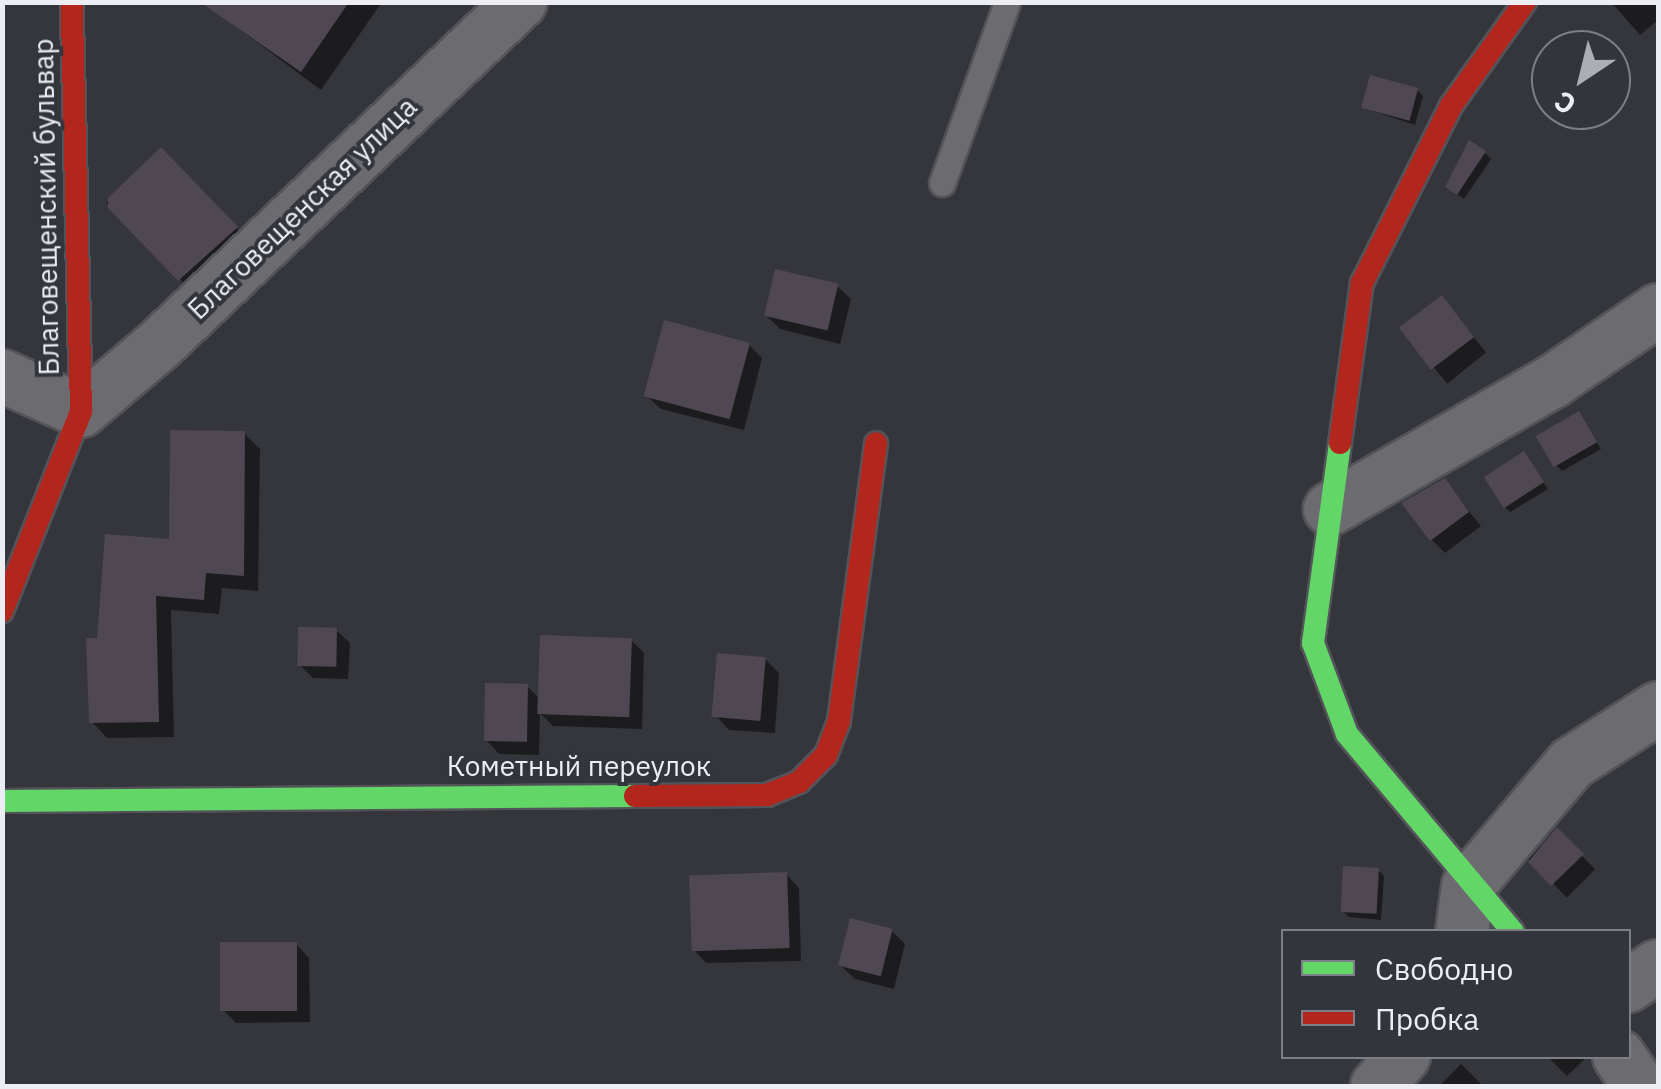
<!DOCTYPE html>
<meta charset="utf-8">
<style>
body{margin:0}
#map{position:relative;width:1661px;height:1089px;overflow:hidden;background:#35363b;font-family:"IBM Plex Sans",sans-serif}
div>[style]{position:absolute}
.shadow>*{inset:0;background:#0007;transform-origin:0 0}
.building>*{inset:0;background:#4f4752;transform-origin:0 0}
.roads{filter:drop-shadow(2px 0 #535459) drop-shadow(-2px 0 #535459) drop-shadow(0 2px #535459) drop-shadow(0 -2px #535459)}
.lane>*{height:25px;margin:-12.5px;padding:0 12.5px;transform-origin:12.5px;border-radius:12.5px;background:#6c6c70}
.street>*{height:52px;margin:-26px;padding:0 26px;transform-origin:26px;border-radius:26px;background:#6c6c70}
.fast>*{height:22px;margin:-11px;padding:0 11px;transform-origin:11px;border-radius:11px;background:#63d668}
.jam>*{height:22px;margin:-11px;padding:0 11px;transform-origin:11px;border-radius:11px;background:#b3261e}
span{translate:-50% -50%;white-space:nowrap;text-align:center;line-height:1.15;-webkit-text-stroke:8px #33353d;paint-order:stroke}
.street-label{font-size:28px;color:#eceef3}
.frame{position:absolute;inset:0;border:5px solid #eceef3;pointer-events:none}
.legend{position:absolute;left:1281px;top:929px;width:350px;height:130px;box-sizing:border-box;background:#33353d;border:2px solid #7d7f86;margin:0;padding:12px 18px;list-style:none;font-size:30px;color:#eceef3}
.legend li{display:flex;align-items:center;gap:20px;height:50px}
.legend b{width:50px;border:2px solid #7d7f86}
.north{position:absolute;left:1531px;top:30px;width:100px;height:100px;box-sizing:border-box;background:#33353d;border:2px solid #7d7f86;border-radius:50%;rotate:215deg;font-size:28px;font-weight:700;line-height:40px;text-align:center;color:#eceef3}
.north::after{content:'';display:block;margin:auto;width:35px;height:45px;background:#acaeb3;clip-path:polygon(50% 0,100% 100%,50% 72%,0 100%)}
</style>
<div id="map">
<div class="shadow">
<i style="clip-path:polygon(203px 2px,382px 2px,321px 90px)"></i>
<i style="clip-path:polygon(1611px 2px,1658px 2px,1658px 20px,1640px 35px)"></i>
<i style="clip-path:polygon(1417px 90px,1423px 96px,1415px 125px,1364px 108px)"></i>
<i style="left:161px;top:150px;width:136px;height:76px;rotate:46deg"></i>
<i style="clip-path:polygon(1485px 153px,1491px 159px,1464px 199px,1455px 193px)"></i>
<i style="clip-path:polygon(837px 286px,851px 299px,840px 344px,780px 329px,767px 316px)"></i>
<i style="left:1442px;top:298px;width:70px;height:50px;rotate:51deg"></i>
<i style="clip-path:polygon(749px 345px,762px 358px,744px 430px,661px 409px,647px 396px)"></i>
<i style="clip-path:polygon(1579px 415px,1601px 449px,1562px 471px,1556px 465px)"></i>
<i style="clip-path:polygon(244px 433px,260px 449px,258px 591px,222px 588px,219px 614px,171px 610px,174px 737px,107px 738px,92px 722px,99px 641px)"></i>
<i style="clip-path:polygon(1524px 454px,1548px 489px,1510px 512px,1504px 506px)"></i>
<i style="clip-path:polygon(1444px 481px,1481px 526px,1445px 553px,1432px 540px)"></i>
<i style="clip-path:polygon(336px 630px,350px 643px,348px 679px,313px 678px,300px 665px)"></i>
<i style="clip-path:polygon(631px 640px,644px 653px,642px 729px,553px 726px,540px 713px,539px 755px,499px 754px,486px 740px,527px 686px,540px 699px)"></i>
<i style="clip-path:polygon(765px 659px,779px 673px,775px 733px,729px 730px,716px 716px)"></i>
<i style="left:1557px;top:831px;width:54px;height:40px;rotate:45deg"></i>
<i style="clip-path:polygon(1378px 870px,1384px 876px,1381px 920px,1349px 917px,1343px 911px)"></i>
<i style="clip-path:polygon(786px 874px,799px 888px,801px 961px,706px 963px,693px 949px)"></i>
<i style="clip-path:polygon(892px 931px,905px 944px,894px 989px,855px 979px,841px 966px)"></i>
<i style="clip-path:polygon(296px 944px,309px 958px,310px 1022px,236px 1023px,223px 1010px)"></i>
<i style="clip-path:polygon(1547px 1056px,1588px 1056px,1567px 1076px)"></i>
<i style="clip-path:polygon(1461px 1064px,1483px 1086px,1439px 1086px)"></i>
</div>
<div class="building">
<i style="clip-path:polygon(200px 2px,349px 2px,301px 72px)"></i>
<i style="left:1370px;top:75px;width:50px;height:34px;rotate:15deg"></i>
<i style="clip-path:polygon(1469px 140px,1486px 151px,1457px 195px,1445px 187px)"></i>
<i style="clip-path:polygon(161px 147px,238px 227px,178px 281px,108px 208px,108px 198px)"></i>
<i style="left:775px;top:269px;width:65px;height:48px;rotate:13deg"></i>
<i style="left:1442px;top:295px;width:53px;height:54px;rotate:53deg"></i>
<i style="left:664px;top:320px;width:89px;height:79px;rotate:15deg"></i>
<i style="left:1579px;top:411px;width:36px;height:50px;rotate:60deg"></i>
<i style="clip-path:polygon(170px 430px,245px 431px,244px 576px,206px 573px,204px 600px,156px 596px,159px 722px,89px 723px,86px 638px,97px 638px,105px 534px,169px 539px)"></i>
<i style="left:1524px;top:451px;width:37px;height:48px;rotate:57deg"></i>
<i style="clip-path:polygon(1445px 478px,1469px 512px,1430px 541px,1401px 503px)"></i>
<i style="left:298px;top:627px;width:39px;height:39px;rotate:1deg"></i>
<i style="left:540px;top:635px;width:92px;height:79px;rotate:2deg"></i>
<i style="left:717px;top:653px;width:49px;height:64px;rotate:5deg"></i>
<i style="left:485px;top:683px;width:43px;height:58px;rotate:1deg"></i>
<i style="clip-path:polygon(1557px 827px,1584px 854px,1551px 886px,1528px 862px)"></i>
<i style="left:1343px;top:866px;width:36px;height:46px;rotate:3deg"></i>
<i style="left:787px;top:872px;width:76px;height:98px;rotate:88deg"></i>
<i style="left:850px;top:918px;width:44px;height:49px;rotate:14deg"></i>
<i style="left:220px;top:942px;width:77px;height:69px"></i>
</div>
<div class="roads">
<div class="lane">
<i style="left:942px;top:183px;width:192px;rotate:-70.2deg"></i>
</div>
<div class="street">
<i style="left:2px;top:376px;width:86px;rotate:23.9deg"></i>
<i style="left:81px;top:411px;width:104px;rotate:-40.3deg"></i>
<i style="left:160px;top:344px;width:497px;rotate:-43.5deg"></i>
<i style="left:1330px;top:509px;width:256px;rotate:-29.8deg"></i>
<i style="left:1552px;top:382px;width:128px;rotate:-34.2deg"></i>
<i style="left:1462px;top:932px;width:46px;rotate:-82.6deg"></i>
<i style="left:1468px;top:886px;width:161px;rotate:-49.8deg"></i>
<i style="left:1572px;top:763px;width:102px;rotate:-32.6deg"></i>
<i style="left:1628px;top:986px;width:36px;rotate:-34deg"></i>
<i style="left:1619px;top:1056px;width:36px;rotate:56deg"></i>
<i style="left:1377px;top:1086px;width:40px;rotate:-48deg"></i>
</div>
<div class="fast">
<i style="left:1340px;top:443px;width:202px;rotate:97.7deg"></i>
<i style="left:1313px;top:643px;width:97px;rotate:69.5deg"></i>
<i style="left:1347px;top:734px;width:258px;rotate:50deg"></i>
<i style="left:2px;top:801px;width:633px;rotate:-0.45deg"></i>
</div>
<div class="jam">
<i style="left:1340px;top:443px;width:162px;rotate:-82.2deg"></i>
<i style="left:1362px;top:283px;width:198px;rotate:-63.3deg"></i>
<i style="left:1451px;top:106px;width:128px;rotate:-54.6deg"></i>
<i style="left:2px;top:611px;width:215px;rotate:-68.4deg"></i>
<i style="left:81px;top:411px;width:409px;rotate:-91.3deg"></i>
<i style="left:635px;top:796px;width:132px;rotate:-0.4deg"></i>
<i style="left:767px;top:795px;width:35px;rotate:-22deg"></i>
<i style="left:799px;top:782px;width:38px;rotate:-45deg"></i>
<i style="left:826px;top:755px;width:36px;rotate:-69deg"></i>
<i style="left:839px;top:721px;width:280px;rotate:-82.4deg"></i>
</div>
</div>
<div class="street-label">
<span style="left:46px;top:207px;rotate:-91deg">Благовещенский бульвар</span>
<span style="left:302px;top:208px;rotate:-44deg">Благовещенская улица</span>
<span style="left:579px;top:766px">Кометный переулок</span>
</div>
<div class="frame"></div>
<ul class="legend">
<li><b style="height:12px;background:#63d668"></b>Свободно</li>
<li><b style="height:12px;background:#b3261e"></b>Пробка</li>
</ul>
<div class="north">С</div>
</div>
